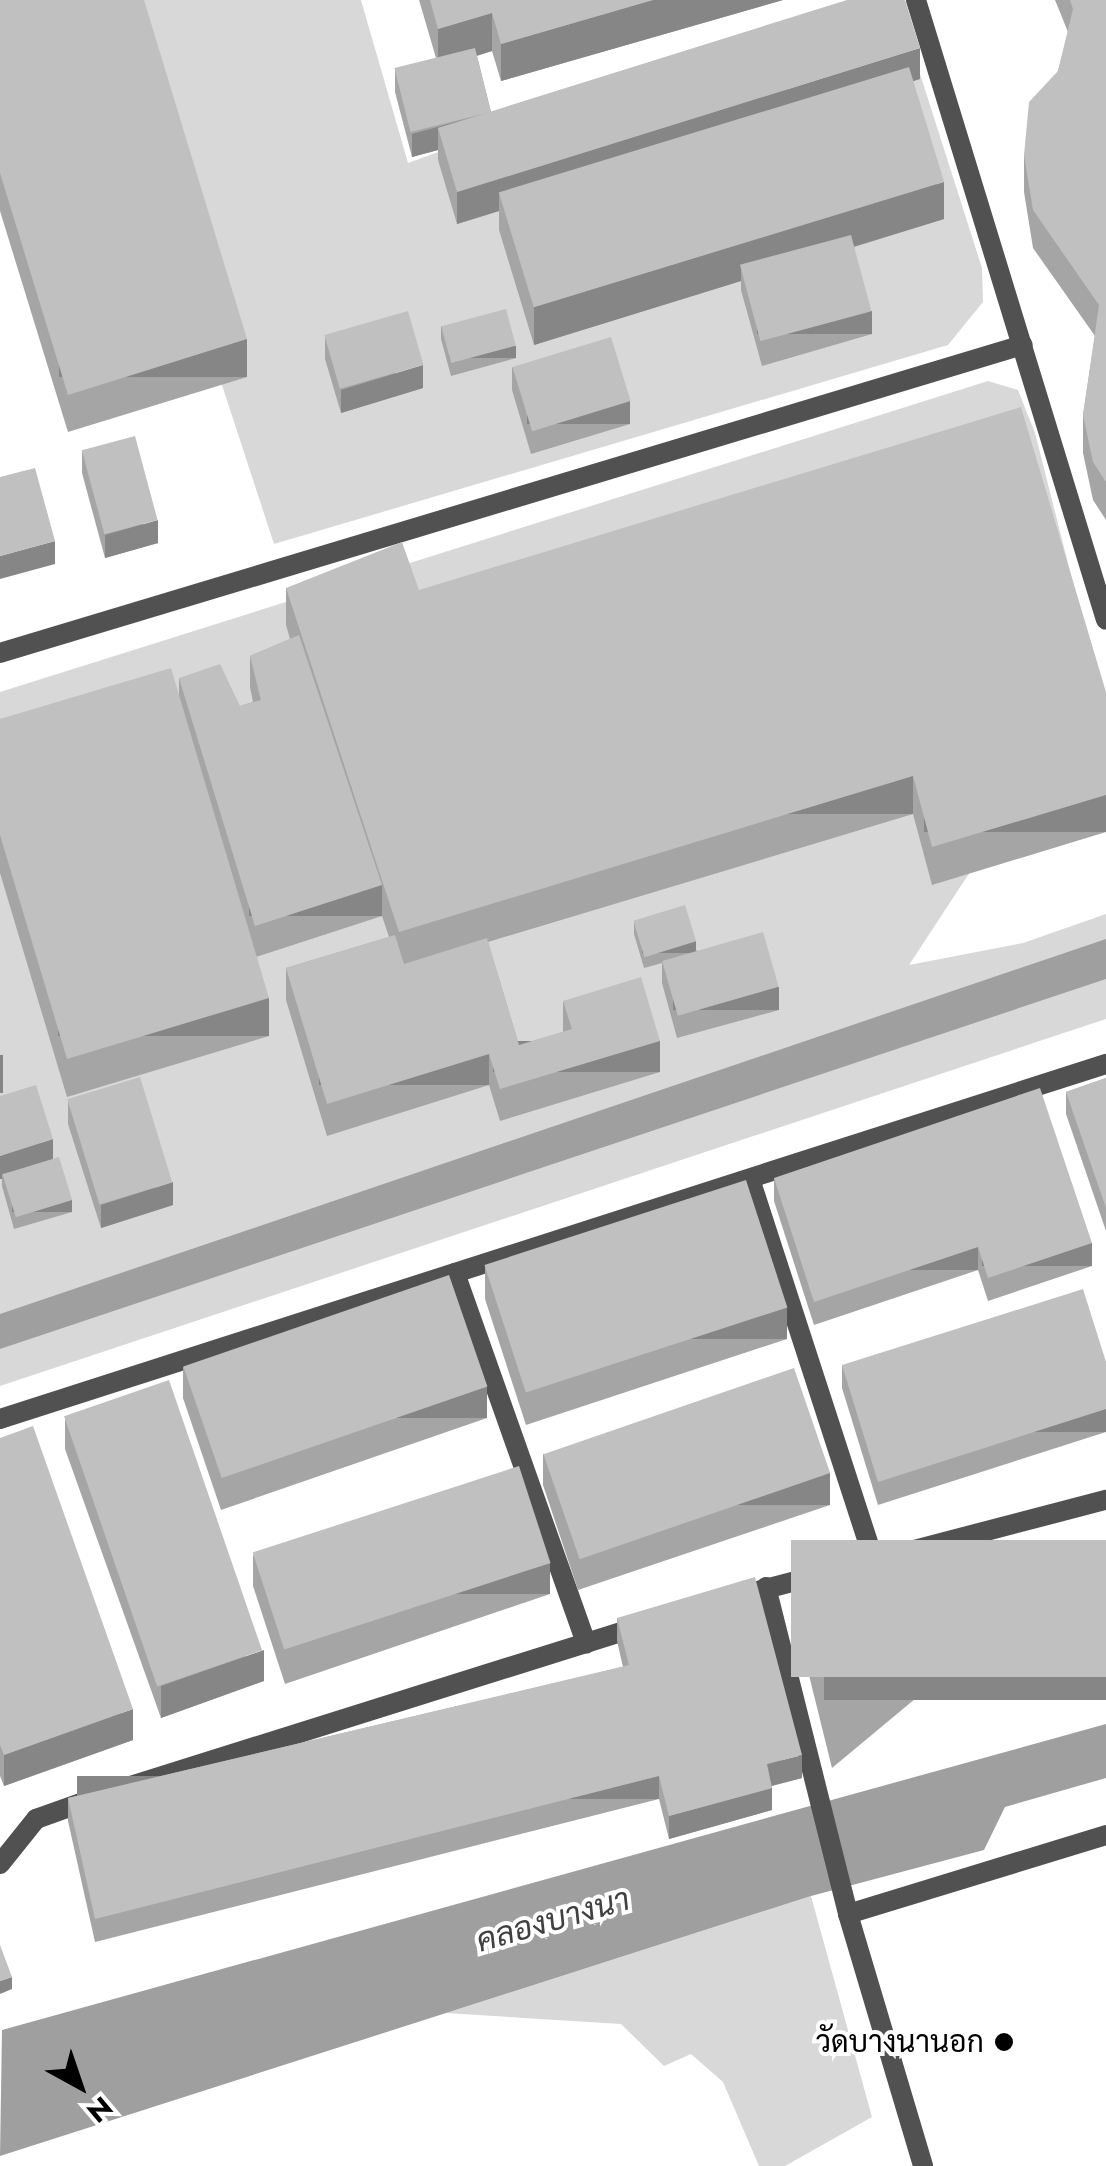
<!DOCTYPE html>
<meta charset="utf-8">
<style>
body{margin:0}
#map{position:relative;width:1106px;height:2166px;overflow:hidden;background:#fff;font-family:Jost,Sarabun,sans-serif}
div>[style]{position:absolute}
.green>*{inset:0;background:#d8d8d8}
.water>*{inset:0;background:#9f9f9f}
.service>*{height:20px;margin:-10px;padding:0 10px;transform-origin:10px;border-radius:10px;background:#515151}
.minor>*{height:20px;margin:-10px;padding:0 10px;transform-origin:10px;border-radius:10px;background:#515151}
.wall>*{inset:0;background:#a5a5a5}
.shaded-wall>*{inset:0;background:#868686;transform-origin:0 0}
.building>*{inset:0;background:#c0c0c0;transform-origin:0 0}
.dots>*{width:28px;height:28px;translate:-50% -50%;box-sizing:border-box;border:5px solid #fff;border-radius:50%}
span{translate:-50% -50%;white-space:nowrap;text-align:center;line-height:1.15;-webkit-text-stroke:8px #fff;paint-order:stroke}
.poi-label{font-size:30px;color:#000}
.right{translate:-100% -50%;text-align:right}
.water-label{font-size:32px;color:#404040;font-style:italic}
.north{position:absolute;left:30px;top:2036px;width:100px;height:100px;-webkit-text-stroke:8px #fff;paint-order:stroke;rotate:140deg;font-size:28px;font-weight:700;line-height:40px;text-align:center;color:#000}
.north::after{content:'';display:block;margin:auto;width:35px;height:45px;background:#000;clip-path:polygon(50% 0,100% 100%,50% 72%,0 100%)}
</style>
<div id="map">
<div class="green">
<i style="clip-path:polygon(96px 0,361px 0,408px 163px,856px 0,899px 8px,982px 268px,983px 302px,948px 345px,274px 544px)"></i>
<i style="clip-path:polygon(988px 381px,1018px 390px,1035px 433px,1103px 701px,1056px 741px,909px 965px,1023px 943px,1106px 914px,1106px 1019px,0 1386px,0 692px)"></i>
<i style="clip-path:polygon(811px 1896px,872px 2117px,785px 2166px,759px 2166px,723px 2082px,691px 2054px,664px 2066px,621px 2024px,446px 2013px)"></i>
</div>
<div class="water">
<i style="clip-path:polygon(1106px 939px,1106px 979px,0 1349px,0 1314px)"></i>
<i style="clip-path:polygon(1106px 1724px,1106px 1778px,1005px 1807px,984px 1850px,811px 1896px,0 2156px,2px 2030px)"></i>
</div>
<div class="service">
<i style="left:916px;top:0;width:648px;rotate:72.96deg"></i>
<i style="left:0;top:653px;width:1068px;rotate:-16.76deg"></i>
<i style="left:766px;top:1587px;width:337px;rotate:75.9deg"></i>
<i style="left:848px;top:1914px;width:270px;rotate:-17deg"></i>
</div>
<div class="minor">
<i style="left:750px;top:1179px;width:405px;rotate:72deg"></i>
<i style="left:455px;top:1273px;width:393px;rotate:70.5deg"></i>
<i style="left:0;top:1419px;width:1162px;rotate:-17.8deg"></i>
<i style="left:735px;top:1597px;width:383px;rotate:-14.7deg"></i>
<i style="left:124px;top:1788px;width:541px;rotate:-17.43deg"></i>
<i style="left:0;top:1864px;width:58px;rotate:-51.3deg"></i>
<i style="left:36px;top:1819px;width:59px;rotate:-19.7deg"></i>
<i style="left:848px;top:1914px;width:263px;rotate:73.4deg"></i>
</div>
<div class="wall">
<i style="clip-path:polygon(0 0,247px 377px,68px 432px,0 211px)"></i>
<i style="clip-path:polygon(419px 0,783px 0,501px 81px,492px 51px,477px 56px,491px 112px,920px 79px,913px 81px,944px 219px,854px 247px,872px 334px,762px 366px,741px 290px,741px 281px,534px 345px,499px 230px,499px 211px,457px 224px,438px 160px,438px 150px,412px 157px,395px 92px,395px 69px,436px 58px)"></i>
<i style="clip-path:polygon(1055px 0,1106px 0,1106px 520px,1093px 500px,1083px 453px,1083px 415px,1095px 336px,1033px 248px,1024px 192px,1024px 155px,1058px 71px,1068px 32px)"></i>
<i style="clip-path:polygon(441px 326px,516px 358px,451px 376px,441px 339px)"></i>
<i style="clip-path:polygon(325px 336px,423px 388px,341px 413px,325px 359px)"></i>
<i style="clip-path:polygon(512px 367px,630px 424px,531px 454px,512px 390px)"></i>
<i style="clip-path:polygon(82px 450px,158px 543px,105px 558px,82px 473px)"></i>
<i style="clip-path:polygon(286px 588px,419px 590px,1106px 692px,1106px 832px,932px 885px,913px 814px,488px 942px,519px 1045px,563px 1032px,563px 1001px,660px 1072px,500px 1121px,489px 1085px,327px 1136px,286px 1000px,286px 968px,389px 937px,382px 916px,256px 957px,269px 1036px,67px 1097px,0 873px,0 719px,179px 697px,179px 678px,240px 706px,253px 702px,250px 687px,250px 656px,290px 639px,286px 625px)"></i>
<i style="clip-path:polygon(634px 922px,696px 950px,779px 1010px,677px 1038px,662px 983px,662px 963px,644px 968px,634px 934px)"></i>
<i style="clip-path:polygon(1106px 1078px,1106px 1231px,1066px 1114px,1066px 1092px)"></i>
<i style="clip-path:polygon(0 1096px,53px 1159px,72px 1212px,14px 1229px,2px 1186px)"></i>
<i style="clip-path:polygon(68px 1101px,173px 1205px,101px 1228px,68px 1124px)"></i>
<i style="clip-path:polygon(774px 1178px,1092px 1266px,988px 1301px,978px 1270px,814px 1325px,774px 1201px)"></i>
<i style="clip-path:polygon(485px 1267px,787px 1339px,526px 1425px,485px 1299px)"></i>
<i style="clip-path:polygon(1106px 1362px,1106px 1432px,878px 1505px,842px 1388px,842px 1365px)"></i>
<i style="clip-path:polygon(183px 1367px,487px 1418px,221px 1510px,183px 1398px)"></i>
<i style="clip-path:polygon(65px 1418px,264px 1681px,161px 1718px,65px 1449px)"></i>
<i style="clip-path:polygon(0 1438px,133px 1740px,4px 1786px,0 1776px)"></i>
<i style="clip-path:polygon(543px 1454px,830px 1505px,578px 1590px,543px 1485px)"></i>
<i style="clip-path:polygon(1106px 1540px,832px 1768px,800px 1639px,800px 1616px)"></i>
<i style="clip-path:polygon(253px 1555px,550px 1594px,285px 1684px,253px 1586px)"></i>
<i style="clip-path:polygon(617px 1618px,802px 1778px,772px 1786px,772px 1810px,669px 1839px,659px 1799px,95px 1942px,68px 1821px,68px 1798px,623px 1667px,617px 1641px)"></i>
</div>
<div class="shaded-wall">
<i style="clip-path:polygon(653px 0,783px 0,501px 81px,501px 44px)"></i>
<i style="clip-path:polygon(492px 13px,492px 51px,438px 67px,438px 29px)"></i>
<i style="clip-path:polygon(920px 48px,920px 79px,504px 209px,499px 193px,499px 211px,457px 224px,457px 192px)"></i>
<i style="clip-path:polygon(492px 112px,438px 128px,438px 150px,412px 157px,412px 134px)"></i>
<i style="clip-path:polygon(944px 182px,944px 219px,745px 280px,741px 267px,741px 281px,534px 345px,534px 307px)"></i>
<i style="left:872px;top:311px;width:23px;height:115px;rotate:90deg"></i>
<i style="left:247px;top:339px;width:38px;height:188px;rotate:90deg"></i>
<i style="left:516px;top:346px;width:12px;height:67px;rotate:90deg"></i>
<i style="clip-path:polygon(423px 365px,423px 388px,341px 413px,341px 390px)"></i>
<i style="left:630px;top:401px;width:23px;height:103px;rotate:90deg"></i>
<i style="clip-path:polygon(158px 520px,158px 543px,105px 558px,105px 535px)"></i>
<i style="clip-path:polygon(55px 541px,55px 564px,0 579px,0 556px)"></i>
<i style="left:913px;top:776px;width:38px;height:537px;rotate:90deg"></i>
<i style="left:1106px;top:795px;width:37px;height:182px;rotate:90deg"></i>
<i style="left:382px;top:885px;width:31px;height:133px;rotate:90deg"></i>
<i style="left:696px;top:941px;width:12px;height:54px;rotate:90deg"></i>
<i style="left:779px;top:987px;width:23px;height:106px;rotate:90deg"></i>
<i style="left:269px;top:998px;width:38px;height:211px;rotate:90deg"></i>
<i style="left:660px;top:1041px;width:31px;height:167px;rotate:90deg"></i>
<i style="left:489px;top:1054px;width:31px;height:170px;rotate:90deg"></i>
<i style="left:3px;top:1055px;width:38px;height:3px;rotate:90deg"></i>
<i style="clip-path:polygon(53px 1139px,53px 1162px,2px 1174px,2px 1179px,0 1179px,0 1156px)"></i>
<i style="clip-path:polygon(173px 1182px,173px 1205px,101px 1228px,101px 1205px)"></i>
<i style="left:72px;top:1200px;width:12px;height:60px;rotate:90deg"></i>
<i style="left:1092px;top:1243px;width:23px;height:110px;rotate:90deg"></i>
<i style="left:978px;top:1247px;width:23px;height:173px;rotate:90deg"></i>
<i style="left:787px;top:1308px;width:31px;height:275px;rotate:90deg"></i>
<i style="left:487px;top:1387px;width:31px;height:281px;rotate:90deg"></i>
<i style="left:1106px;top:1409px;width:23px;height:239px;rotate:90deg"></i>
<i style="left:830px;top:1473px;width:32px;height:266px;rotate:90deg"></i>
<i style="left:550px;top:1563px;width:31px;height:280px;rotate:90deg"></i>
<i style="clip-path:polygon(264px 1650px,264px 1681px,161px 1718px,161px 1686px)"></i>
<i style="left:1106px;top:1677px;width:23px;height:282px;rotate:90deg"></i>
<i style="clip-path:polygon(133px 1709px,133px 1740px,4px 1786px,4px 1755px)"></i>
<i style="clip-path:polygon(802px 1755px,802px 1778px,767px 1787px,767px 1764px)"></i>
<i style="left:659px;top:1776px;width:23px;height:582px;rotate:90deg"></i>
<i style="clip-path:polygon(772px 1788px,772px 1810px,669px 1839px,669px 1816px)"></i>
<i style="clip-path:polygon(12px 1977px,12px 1989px,0 1994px,0 1981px)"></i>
</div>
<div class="building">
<i style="clip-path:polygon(0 0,144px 0,247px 339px,68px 395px,0 173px)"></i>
<i style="clip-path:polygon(430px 0,653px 0,501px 44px,492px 13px,438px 29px)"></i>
<i style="clip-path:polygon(847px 0,905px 0,920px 48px,457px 192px,438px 128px)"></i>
<i style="clip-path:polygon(1070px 0,1106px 0,1106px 482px,1093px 462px,1083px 415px,1099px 305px,1033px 210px,1024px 155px,1029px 102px,1058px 71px,1073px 9px)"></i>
<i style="left:475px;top:48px;width:66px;height:83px;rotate:76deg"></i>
<i style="left:909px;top:67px;width:120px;height:429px;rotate:73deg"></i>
<i style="left:851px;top:235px;width:79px;height:115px;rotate:75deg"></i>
<i style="left:506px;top:309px;width:38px;height:67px;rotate:75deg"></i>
<i style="left:408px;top:311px;width:56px;height:87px;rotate:74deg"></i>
<i style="left:611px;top:337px;width:67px;height:103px;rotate:73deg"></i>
<i style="clip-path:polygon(1021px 407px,1106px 692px,1106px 795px,932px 847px,913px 776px,399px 932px,286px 588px,402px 542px,419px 590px)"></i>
<i style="left:135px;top:436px;width:87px;height:55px;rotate:75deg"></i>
<i style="clip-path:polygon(35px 468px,55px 541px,0 556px,0 477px)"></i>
<i style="clip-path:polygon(299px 635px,382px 885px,255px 926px,179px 678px,220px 664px,240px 706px,261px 700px,250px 656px)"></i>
<i style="clip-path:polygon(171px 668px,269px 998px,67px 1059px,0 835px,0 719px)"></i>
<i style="left:685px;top:905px;width:38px;height:54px;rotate:73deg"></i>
<i style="left:763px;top:932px;width:57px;height:105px;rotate:74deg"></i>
<i style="clip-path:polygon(395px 935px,404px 964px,487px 938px,519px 1045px,572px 1029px,563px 1001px,641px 977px,660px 1041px,500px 1089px,489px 1054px,327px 1104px,286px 968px)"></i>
<i style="left:140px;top:1077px;width:110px;height:76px;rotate:73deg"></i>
<i style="clip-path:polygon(1106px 1078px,1106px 1208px,1066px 1092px)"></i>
<i style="clip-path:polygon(36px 1085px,53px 1139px,0 1156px,0 1096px)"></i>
<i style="clip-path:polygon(1040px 1088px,1092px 1243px,988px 1278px,978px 1247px,814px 1302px,774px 1178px)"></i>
<i style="left:59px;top:1157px;width:45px;height:59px;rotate:73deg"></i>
<i style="left:746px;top:1180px;width:134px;height:275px;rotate:72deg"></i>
<i style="left:449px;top:1275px;width:118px;height:281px;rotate:71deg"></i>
<i style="clip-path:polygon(1083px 1289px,1106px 1362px,1106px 1409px,878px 1482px,842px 1365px)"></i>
<i style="left:794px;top:1368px;width:111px;height:265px;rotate:71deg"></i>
<i style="left:169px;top:1380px;width:286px;height:111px;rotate:71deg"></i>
<i style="clip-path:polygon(33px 1426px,133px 1709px,4px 1755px,0 1745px,0 1438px)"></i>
<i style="left:519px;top:1466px;width:102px;height:280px;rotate:72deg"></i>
<i style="left:1106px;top:1540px;width:137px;height:315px;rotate:90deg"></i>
<i style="clip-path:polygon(755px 1577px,802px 1755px,767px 1764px,772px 1788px,669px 1816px,659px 1776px,95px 1919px,68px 1798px,629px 1665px,617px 1618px)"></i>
<i style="clip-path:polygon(0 1945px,12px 1977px,0 1981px)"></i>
</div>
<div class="dots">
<i style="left:1004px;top:2042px;background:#000"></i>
</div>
<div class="poi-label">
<span class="right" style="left:984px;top:2042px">วัดบางนานอก</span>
</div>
<div class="water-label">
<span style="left:553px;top:1920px;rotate:-16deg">คลองบางนา</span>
</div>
<div class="north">N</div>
</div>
